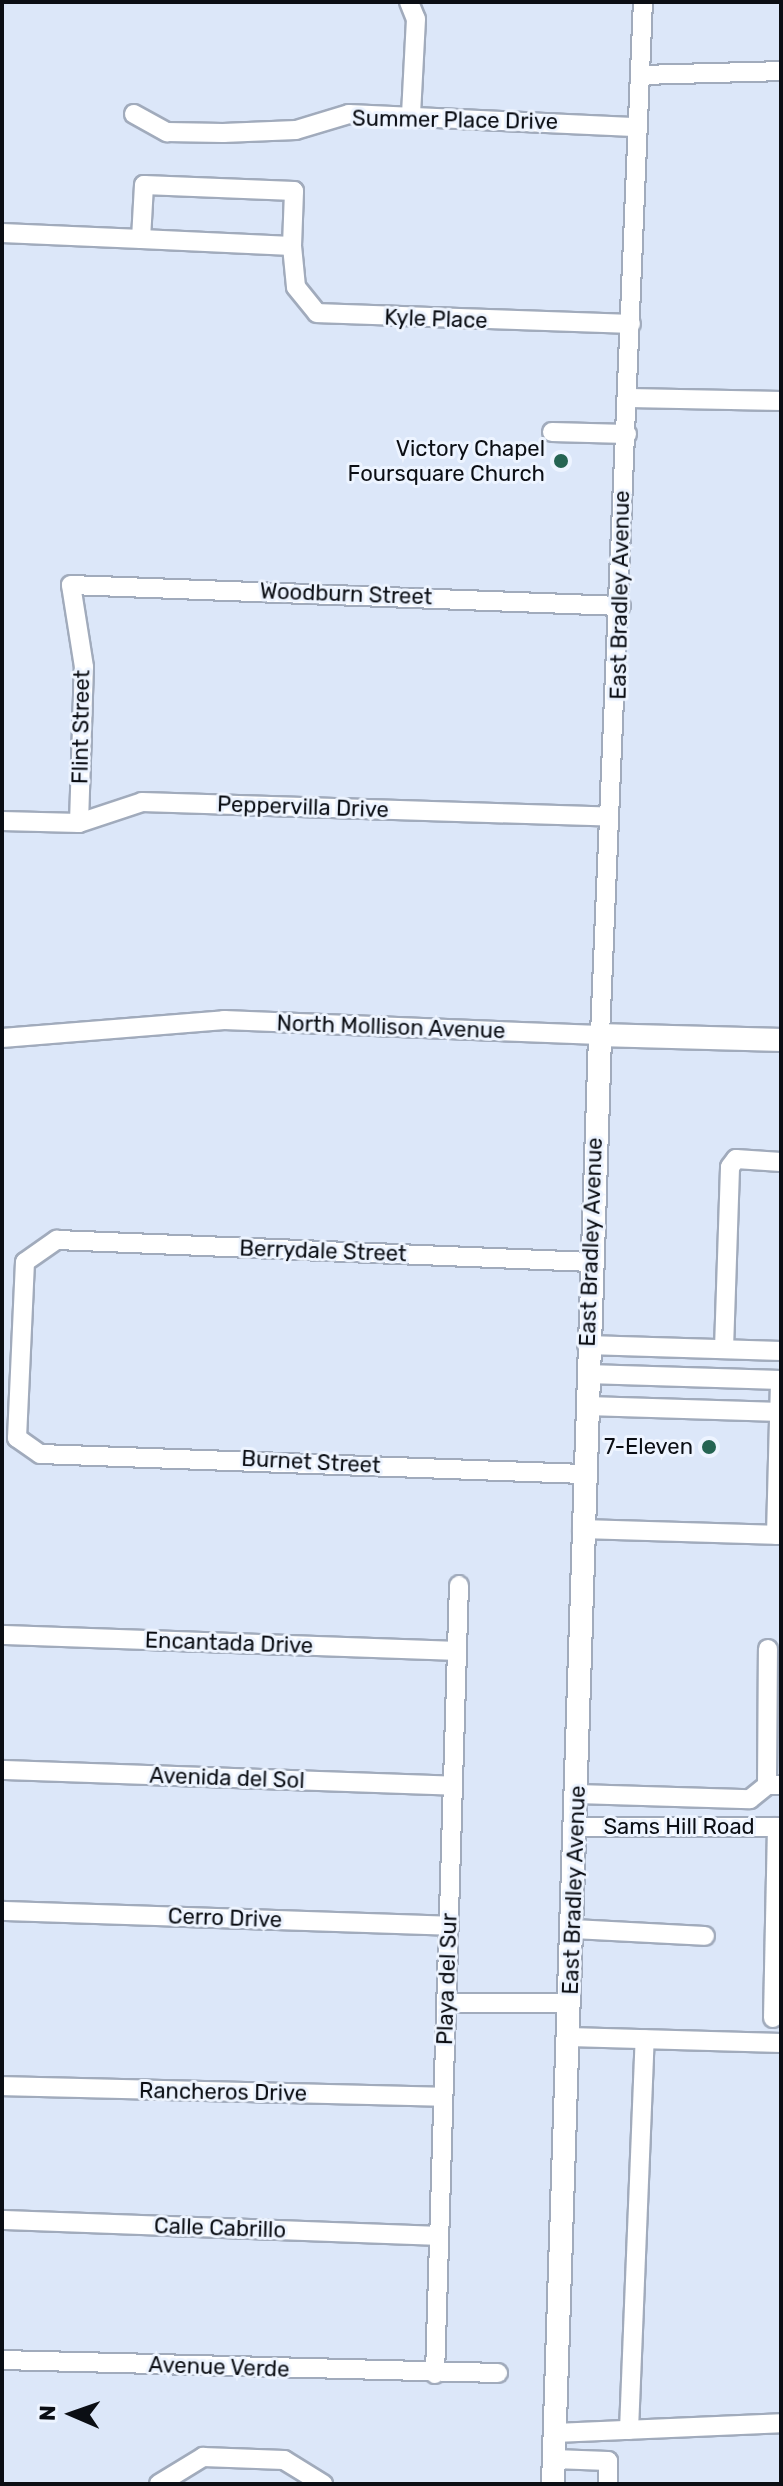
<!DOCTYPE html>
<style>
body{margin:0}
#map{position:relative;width:783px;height:2486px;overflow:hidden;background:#dce7f9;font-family:Rubik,sans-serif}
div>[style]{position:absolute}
.roads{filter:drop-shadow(2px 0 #a1abbc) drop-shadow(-2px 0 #a1abbc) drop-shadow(0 2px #a1abbc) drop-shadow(0 -2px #a1abbc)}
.minor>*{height:18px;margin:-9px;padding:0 9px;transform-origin:9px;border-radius:9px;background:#fff}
.major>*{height:22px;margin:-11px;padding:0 11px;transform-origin:11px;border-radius:11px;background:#fff}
.dots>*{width:22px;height:22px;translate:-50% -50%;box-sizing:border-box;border:4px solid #edf4ff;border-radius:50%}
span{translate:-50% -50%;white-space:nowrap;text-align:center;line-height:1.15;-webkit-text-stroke:6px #edf4ff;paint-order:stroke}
.street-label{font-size:22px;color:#0b0e14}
.poi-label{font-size:22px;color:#0b0e14}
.right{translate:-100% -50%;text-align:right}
.frame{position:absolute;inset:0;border:4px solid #0b0e14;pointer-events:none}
.north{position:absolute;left:32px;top:2374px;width:80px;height:80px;-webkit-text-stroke:6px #edf4ff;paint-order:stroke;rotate:272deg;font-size:22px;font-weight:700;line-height:32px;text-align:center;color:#0b0e14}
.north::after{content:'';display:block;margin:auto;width:28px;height:36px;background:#0b0e14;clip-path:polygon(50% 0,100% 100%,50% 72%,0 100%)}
</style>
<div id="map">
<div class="roads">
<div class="minor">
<i style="left:409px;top:2px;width:18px;rotate:68deg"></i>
<i style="left:416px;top:19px;width:96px;rotate:93deg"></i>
<i style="left:641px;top:75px;width:140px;rotate:-1.6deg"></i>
<i style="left:134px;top:114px;width:38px;rotate:29deg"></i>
<i style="left:167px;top:132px;width:56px;rotate:1deg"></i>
<i style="left:223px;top:133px;width:73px;rotate:-2.4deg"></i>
<i style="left:296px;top:130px;width:55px;rotate:-16.8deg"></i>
<i style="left:349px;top:114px;width:289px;rotate:2.6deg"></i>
<i style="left:2px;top:233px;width:139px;rotate:2.5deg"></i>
<i style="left:141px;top:239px;width:151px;rotate:2.7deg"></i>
<i style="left:292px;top:246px;width:55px;rotate:-87.9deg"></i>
<i style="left:294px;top:191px;width:150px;rotate:-177.7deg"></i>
<i style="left:144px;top:185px;width:54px;rotate:93.2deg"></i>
<i style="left:292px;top:246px;width:41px;rotate:84.4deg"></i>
<i style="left:296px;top:287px;width:33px;rotate:51deg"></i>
<i style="left:317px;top:313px;width:314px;rotate:2deg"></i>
<i style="left:629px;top:398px;width:152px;rotate:1.1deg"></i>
<i style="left:552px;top:432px;width:75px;rotate:1.5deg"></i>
<i style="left:2px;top:821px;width:77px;rotate:1.5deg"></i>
<i style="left:79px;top:823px;width:66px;rotate:-18.4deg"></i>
<i style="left:142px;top:802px;width:465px;rotate:1.8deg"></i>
<i style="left:79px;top:823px;width:156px;rotate:-88.2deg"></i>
<i style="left:84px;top:667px;width:83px;rotate:-99deg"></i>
<i style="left:71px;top:585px;width:550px;rotate:2.19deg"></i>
<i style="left:2px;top:1038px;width:223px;rotate:-4.6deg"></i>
<i style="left:224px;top:1020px;width:376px;rotate:2.3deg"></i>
<i style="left:600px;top:1035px;width:1034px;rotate:-87.62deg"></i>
<i style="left:587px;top:1345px;width:194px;rotate:1.8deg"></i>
<i style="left:724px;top:1349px;width:182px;rotate:-88.1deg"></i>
<i style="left:730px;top:1167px;width:10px;rotate:-53deg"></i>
<i style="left:736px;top:1159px;width:45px;rotate:3.8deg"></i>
<i style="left:587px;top:1374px;width:194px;rotate:1.8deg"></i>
<i style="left:587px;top:1406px;width:194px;rotate:1.8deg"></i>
<i style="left:583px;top:1474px;width:543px;rotate:-177.89deg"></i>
<i style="left:40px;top:1454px;width:28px;rotate:-145deg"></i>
<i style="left:17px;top:1438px;width:176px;rotate:-87.4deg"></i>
<i style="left:25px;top:1262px;width:39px;rotate:-35deg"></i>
<i style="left:57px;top:1240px;width:533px;rotate:2.36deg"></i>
<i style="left:582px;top:1529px;width:199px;rotate:1.7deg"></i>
<i style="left:776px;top:1535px;width:155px;rotate:-88.5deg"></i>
<i style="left:2px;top:1635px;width:455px;rotate:2deg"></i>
<i style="left:2px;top:1770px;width:451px;rotate:2deg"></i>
<i style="left:767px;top:1785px;width:136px;rotate:-89.6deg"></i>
<i style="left:577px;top:1794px;width:173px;rotate:1.7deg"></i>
<i style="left:750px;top:1799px;width:22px;rotate:-39deg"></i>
<i style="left:767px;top:1785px;width:14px"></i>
<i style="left:577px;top:1827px;width:204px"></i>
<i style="left:2px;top:1911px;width:446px;rotate:1.9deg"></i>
<i style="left:573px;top:1929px;width:132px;rotate:3deg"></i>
<i style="left:446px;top:2003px;width:125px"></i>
<i style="left:773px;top:2018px;width:191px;rotate:-88.8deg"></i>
<i style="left:569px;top:2037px;width:212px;rotate:1.6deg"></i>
<i style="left:2px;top:2086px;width:441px;rotate:1.4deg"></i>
<i style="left:2px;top:2220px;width:437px;rotate:2.1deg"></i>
<i style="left:2px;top:2360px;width:496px;rotate:1.5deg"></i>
<i style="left:435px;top:2374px;width:789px;rotate:-88.26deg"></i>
<i style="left:629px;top:2430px;width:391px;rotate:-87.7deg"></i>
<i style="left:555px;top:2433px;width:226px;rotate:-2.5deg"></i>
<i style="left:554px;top:2459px;width:54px;rotate:2.1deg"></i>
<i style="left:608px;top:2461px;width:23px;rotate:90deg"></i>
<i style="left:159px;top:2484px;width:52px;rotate:-31.5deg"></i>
<i style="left:203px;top:2457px;width:81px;rotate:2.1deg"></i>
<i style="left:284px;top:2460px;width:46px;rotate:31.6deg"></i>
</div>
<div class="major">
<i style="left:553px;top:2484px;width:1450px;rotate:-88.14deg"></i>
<i style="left:600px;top:1035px;width:181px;rotate:1.6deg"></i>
</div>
</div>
<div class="dots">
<i style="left:561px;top:461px;background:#256452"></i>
<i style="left:709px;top:1447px;background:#256452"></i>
</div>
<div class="street-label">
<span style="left:455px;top:120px;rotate:1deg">Summer Place Drive</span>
<span style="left:436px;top:319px;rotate:2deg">Kyle Place</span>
<span style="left:346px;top:594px;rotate:2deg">Woodburn Street</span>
<span style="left:620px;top:595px;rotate:-89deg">East Bradley Avenue</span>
<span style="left:81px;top:727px;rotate:-89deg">Flint Street</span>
<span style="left:303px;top:807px;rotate:2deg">Peppervilla Drive</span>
<span style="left:391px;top:1027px;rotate:2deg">North Mollison Avenue</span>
<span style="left:591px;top:1242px;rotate:-88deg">East Bradley Avenue</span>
<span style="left:323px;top:1251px;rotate:2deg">Berrydale Street</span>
<span style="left:311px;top:1462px;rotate:3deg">Burnet Street</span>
<span style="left:229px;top:1643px;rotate:2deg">Encantada Drive</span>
<span style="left:227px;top:1778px;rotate:2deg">Avenida del Sol</span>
<span style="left:679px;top:1827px">Sams Hill Road</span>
<span style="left:574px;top:1890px;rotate:-88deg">East Bradley Avenue</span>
<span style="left:225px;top:1918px;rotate:2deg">Cerro Drive</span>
<span style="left:447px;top:1979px;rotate:-88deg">Playa del Sur</span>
<span style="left:223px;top:2092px;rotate:1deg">Rancheros Drive</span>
<span style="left:220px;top:2228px;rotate:2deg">Calle Cabrillo</span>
<span style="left:219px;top:2367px;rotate:2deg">Avenue Verde</span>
</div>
<div class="poi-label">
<span class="right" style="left:545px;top:461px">Victory Chapel<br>Foursquare Church</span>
<span class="right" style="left:693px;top:1447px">7-Eleven</span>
</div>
<div class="frame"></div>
<div class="north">N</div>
</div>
